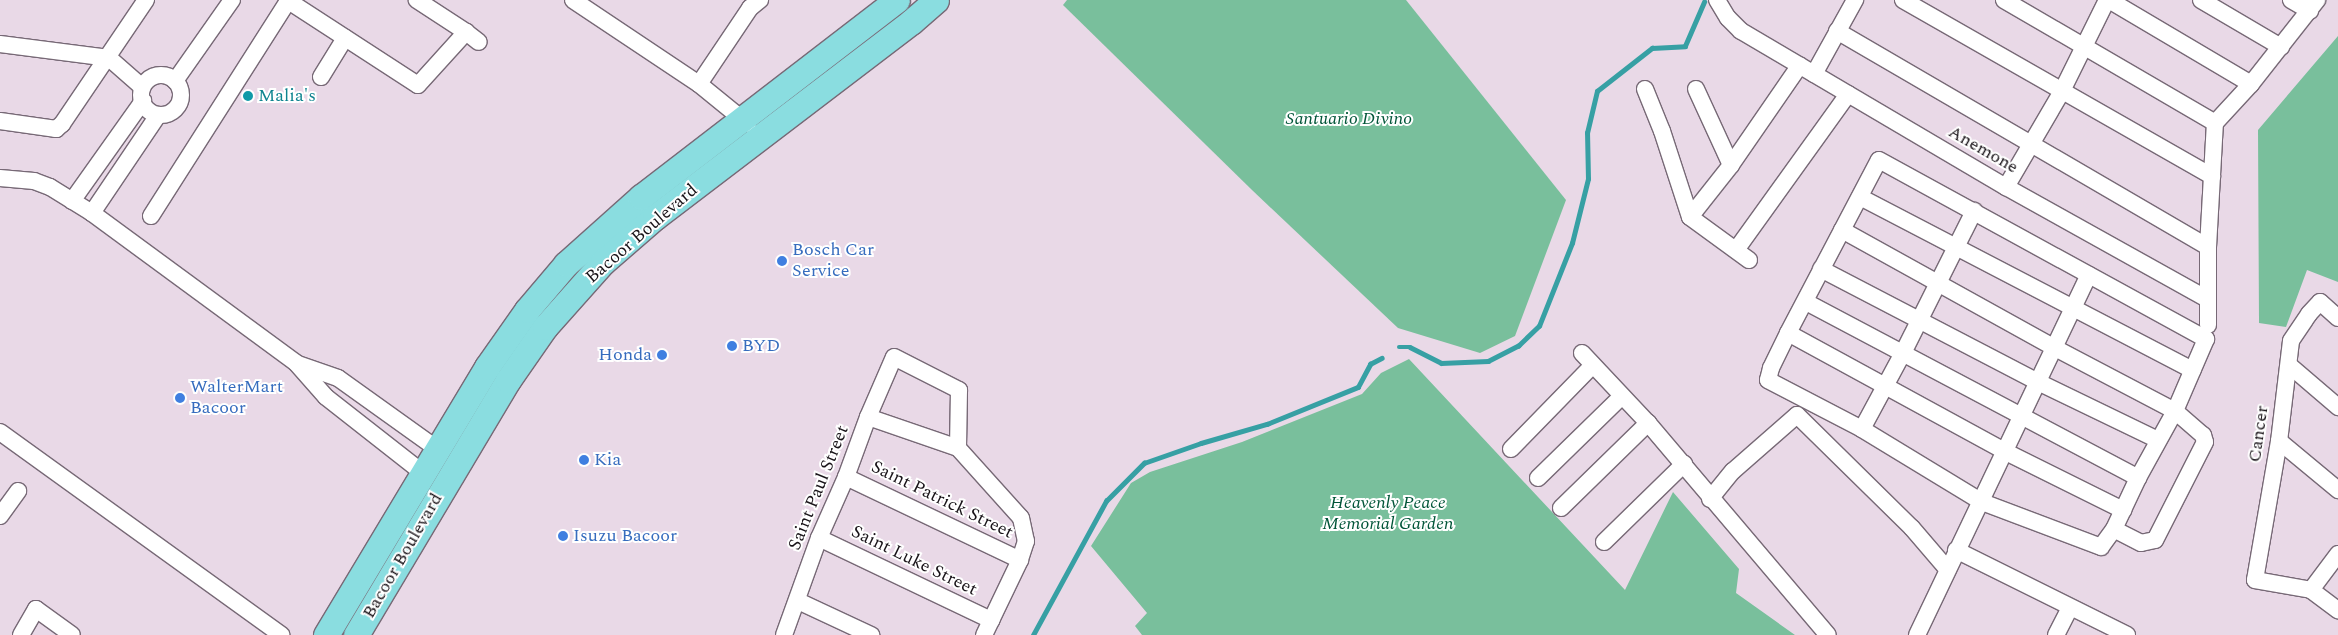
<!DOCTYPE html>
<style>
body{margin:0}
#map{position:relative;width:2338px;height:635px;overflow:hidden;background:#e9d9e7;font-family:Spectral,serif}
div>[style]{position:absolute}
.green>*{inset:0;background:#79bf9c}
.stream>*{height:4.5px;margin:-2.25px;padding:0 2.25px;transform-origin:2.25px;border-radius:2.25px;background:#37a0a4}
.roads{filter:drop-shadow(1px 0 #776976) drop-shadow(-1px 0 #776976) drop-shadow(0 1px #776976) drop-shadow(0 -1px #776976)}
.street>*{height:16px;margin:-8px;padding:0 8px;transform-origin:8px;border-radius:8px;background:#fff}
.street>.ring{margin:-8px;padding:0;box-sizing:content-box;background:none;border:16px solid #fff;border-radius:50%}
.primary>*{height:25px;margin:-12.5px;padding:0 12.5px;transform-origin:12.5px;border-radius:12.5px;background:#8adde0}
.dots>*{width:14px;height:14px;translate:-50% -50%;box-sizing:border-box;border:2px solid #fff;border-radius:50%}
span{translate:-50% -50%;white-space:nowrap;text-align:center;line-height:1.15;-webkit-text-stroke:4px #fff;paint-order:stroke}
.culture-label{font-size:18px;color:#0d838f}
.left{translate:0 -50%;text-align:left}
.park-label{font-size:18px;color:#005538;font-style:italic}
.street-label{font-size:18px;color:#191419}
.shop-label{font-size:18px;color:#366cbe}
.right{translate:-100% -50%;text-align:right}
</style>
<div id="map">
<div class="green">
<i style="clip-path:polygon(1067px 0,1406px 0,1566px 200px,1515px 336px,1480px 353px,1398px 328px,1252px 190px,1063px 5px)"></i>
<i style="clip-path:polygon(2338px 36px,2338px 282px,2307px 270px,2286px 327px,2259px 323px,2258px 130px)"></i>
<i style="clip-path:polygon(1409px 359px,1625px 590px,1673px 492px,1739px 569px,1736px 593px,1795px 635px,1142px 635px,1135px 626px,1147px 613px,1091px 546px,1131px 483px,1150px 472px,1242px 442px,1362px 394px,1381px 373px)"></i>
</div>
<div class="stream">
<i style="left:1399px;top:347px;width:11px"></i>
<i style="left:1410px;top:347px;width:35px;rotate:27deg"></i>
<i style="left:1441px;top:363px;width:47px;rotate:-2.4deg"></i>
<i style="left:1488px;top:361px;width:34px;rotate:-27deg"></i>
<i style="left:1518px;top:346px;width:29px;rotate:-44deg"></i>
<i style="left:1539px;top:326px;width:89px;rotate:-68.3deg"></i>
<i style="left:1572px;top:243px;width:66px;rotate:-76deg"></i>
<i style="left:1588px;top:179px;width:46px;rotate:-91.2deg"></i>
<i style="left:1587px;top:133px;width:43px;rotate:-76.6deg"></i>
<i style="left:1597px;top:91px;width:70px;rotate:-38deg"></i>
<i style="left:1652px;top:48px;width:33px;rotate:-3deg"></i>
<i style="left:1685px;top:46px;width:48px;rotate:-66.6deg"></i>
<i style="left:1033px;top:635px;width:153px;rotate:-61.4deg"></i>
<i style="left:1106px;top:501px;width:54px;rotate:-45deg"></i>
<i style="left:1144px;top:463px;width:60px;rotate:-19.3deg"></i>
<i style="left:1201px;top:443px;width:69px;rotate:-16.1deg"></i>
<i style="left:1267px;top:424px;width:98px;rotate:-22.1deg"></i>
<i style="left:1358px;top:387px;width:26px;rotate:-62deg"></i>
<i style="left:1370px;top:364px;width:13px;rotate:-27deg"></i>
</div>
<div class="roads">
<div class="street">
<i style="left:287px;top:0;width:156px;rotate:33deg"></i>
<i style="left:418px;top:85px;width:72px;rotate:-47.8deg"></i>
<i style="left:466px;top:32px;width:59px;rotate:-146.9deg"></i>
<i style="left:573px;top:0;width:151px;rotate:33.7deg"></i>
<i style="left:699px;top:84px;width:63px;rotate:39.2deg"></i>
<i style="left:1717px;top:0;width:21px;rotate:59deg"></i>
<i style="left:1728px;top:18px;width:18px;rotate:45deg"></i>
<i style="left:1741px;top:31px;width:308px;rotate:30.5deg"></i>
<i style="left:2006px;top:187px;width:230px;rotate:29.1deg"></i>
<i style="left:1903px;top:0;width:356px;rotate:29.7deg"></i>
<i style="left:2004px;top:0;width:244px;rotate:30.2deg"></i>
<i style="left:2109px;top:0;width:165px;rotate:30.6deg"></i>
<i style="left:2201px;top:0;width:93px;rotate:30.4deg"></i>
<i style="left:2291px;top:0;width:22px;rotate:30deg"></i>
<i style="left:1837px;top:31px;width:429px;rotate:30.2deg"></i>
<i style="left:466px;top:32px;width:16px;rotate:38deg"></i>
<i style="left:0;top:44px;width:110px;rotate:7.3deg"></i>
<i style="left:109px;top:58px;width:44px;rotate:41.3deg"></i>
<i style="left:1814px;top:74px;width:85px;rotate:-61deg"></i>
<i class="ring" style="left:141px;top:75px;width:24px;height:24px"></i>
<i style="left:321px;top:77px;width:46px;rotate:-58.4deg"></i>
<i style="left:175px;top:81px;width:99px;rotate:-54.9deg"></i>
<i style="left:699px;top:84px;width:92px;rotate:-56.1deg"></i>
<i style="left:750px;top:8px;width:13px;rotate:-39deg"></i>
<i style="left:1645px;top:89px;width:45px;rotate:68deg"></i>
<i style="left:1662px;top:131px;width:90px;rotate:72deg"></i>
<i style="left:1690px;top:217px;width:73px;rotate:36.1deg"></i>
<i style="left:1696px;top:89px;width:84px;rotate:65.3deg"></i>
<i style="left:0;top:121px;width:57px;rotate:8.1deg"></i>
<i style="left:56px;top:129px;width:8px;rotate:-40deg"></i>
<i style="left:62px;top:124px;width:150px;rotate:-55.9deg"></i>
<i style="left:1879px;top:160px;width:373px;rotate:28.7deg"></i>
<i style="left:2206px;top:339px;width:78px;rotate:113.3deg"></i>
<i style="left:2175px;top:411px;width:77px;rotate:118.9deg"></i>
<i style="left:2138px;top:478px;width:56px;rotate:115.2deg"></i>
<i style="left:2114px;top:529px;width:22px;rotate:126deg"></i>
<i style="left:2101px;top:547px;width:127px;rotate:-159.3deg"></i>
<i style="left:1982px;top:502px;width:140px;rotate:-148.7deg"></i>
<i style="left:1862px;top:429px;width:106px;rotate:-152.5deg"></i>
<i style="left:1768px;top:380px;width:12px;rotate:-76deg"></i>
<i style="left:1771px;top:368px;width:39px;rotate:-64deg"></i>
<i style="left:1788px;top:333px;width:195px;rotate:-62.3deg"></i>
<i style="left:0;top:178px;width:34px;rotate:5deg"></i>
<i style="left:34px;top:181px;width:17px;rotate:21deg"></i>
<i style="left:50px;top:187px;width:49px;rotate:31.8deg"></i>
<i style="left:92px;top:213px;width:253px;rotate:36.3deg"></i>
<i style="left:296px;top:363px;width:45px;rotate:48.6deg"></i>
<i style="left:326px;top:397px;width:123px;rotate:38.1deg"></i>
<i style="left:2006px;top:187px;width:111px;rotate:-59.7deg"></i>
<i style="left:2062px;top:91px;width:102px;rotate:-63.7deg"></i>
<i style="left:1860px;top:197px;width:375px;rotate:27.5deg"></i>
<i style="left:72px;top:201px;width:123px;rotate:-54.6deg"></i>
<i style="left:92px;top:213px;width:118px;rotate:-56deg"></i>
<i style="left:151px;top:216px;width:255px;rotate:-57.5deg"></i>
<i style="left:1690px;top:217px;width:66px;rotate:-51.7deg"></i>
<i style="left:1731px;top:165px;width:121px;rotate:-55.4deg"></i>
<i style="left:1842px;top:230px;width:244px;rotate:29deg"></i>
<i style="left:2055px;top:348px;width:136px;rotate:27.7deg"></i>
<i style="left:2175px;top:411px;width:37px;rotate:41deg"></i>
<i style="left:2203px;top:435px;width:7px;rotate:74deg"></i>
<i style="left:2205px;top:442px;width:110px;rotate:117deg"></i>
<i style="left:2155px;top:540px;width:14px;rotate:168deg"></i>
<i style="left:2141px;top:543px;width:30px;rotate:-153deg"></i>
<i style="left:1736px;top:250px;width:192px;rotate:-54.3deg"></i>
<i style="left:1821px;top:269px;width:245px;rotate:27.5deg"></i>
<i style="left:2038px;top:382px;width:133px;rotate:25.8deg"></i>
<i style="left:1806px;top:302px;width:376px;rotate:27.9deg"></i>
<i style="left:2338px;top:318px;width:24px;rotate:-138deg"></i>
<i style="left:2320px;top:302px;width:16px;rotate:133deg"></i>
<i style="left:2309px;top:314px;width:32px;rotate:124deg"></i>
<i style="left:2291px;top:341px;width:101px;rotate:96.8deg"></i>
<i style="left:2279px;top:441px;width:141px;rotate:99.8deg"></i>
<i style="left:2255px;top:580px;width:57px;rotate:10.1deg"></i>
<i style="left:2311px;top:590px;width:34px;rotate:37deg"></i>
<i style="left:2208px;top:325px;width:78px;rotate:-90deg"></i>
<i style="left:2208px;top:247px;width:124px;rotate:-86.8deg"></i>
<i style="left:2215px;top:123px;width:53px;rotate:-47.3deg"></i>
<i style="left:2251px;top:84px;width:107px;rotate:-51.8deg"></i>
<i style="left:1788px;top:333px;width:248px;rotate:28.6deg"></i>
<i style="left:2006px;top:452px;width:131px;rotate:26.4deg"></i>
<i style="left:1582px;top:353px;width:96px;rotate:46.7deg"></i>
<i style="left:1648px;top:423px;width:278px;rotate:49.7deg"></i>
<i style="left:298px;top:364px;width:42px;rotate:19.3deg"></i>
<i style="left:338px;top:378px;width:122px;rotate:35.6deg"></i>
<i style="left:2289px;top:365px;width:65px;rotate:40.6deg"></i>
<i style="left:868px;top:417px;width:95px;rotate:19deg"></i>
<i style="left:958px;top:448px;width:94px;rotate:48deg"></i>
<i style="left:1021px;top:518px;width:24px;rotate:78deg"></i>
<i style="left:1026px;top:541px;width:20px;rotate:108deg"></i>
<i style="left:1020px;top:560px;width:83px;rotate:115.6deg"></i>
<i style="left:1862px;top:429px;width:86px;rotate:-61.7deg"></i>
<i style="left:1903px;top:353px;width:159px;rotate:-63.4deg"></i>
<i style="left:0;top:432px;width:347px;rotate:35.8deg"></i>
<i style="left:2279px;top:441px;width:77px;rotate:39.7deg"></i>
<i style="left:1511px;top:449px;width:117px;rotate:-45.7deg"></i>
<i style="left:846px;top:477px;width:193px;rotate:25.5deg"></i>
<i style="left:1538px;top:478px;width:117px;rotate:-44.3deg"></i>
<i style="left:1710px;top:499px;width:36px;rotate:-51deg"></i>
<i style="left:1733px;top:471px;width:85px;rotate:-41.2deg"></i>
<i style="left:1797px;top:415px;width:161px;rotate:44.5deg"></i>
<i style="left:1912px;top:528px;width:55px;rotate:49.4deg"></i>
<i style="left:1561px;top:508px;width:122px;rotate:-44.3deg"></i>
<i style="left:0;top:516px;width:31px;rotate:-54deg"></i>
<i style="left:819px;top:538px;width:191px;rotate:25.5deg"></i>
<i style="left:1604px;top:542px;width:112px;rotate:-44.3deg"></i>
<i style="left:1956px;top:550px;width:191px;rotate:26.4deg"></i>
<i style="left:2311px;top:590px;width:45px;rotate:-53.1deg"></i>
<i style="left:798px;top:601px;width:81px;rotate:25deg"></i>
<i style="left:21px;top:635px;width:30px;rotate:-60deg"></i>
<i style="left:36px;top:609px;width:44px;rotate:35.8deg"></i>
<i style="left:784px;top:635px;width:103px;rotate:-70.2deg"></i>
<i style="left:819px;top:538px;width:67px;rotate:-66.1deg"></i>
<i style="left:846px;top:477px;width:64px;rotate:-69.9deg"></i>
<i style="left:868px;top:417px;width:65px;rotate:-66.6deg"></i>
<i style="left:894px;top:357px;width:73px;rotate:26.9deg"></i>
<i style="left:959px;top:390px;width:58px;rotate:91deg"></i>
<i style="left:1917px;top:635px;width:399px;rotate:-64.5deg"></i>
<i style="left:2056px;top:635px;width:30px;rotate:-63deg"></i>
</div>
<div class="primary">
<i style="left:326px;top:635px;width:313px;rotate:-59deg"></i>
<i style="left:487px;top:367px;width:70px;rotate:-54.9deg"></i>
<i style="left:527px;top:310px;width:60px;rotate:-49.7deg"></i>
<i style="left:566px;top:264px;width:101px;rotate:-41.8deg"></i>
<i style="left:641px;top:197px;width:323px;rotate:-37.6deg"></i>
<i style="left:356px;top:635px;width:297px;rotate:-59.2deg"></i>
<i style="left:508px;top:380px;width:65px;rotate:-55.1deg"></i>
<i style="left:545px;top:327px;width:87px;rotate:-48.3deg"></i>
<i style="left:603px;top:262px;width:69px;rotate:-40.9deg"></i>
<i style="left:655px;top:217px;width:322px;rotate:-37.3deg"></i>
<i style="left:911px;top:22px;width:33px;rotate:-41deg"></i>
</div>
</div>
<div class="dots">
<i style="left:248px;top:96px;background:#0f9aa8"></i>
<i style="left:782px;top:261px;background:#3f7fe0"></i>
<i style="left:732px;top:346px;background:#3f7fe0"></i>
<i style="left:662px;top:355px;background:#3f7fe0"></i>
<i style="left:180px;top:398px;background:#3f7fe0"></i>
<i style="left:584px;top:460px;background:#3f7fe0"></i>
<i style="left:563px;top:536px;background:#3f7fe0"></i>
</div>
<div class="culture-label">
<span class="left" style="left:258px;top:96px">Malia's</span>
</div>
<div class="park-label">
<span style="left:1349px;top:119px">Santuario Divino</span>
<span style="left:1388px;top:514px">Heavenly Peace<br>Memorial Garden</span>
</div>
<div class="street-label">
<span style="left:1983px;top:150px;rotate:30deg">Anemone</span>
<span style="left:642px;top:234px;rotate:-41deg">Bacoor Boulevard</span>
<span style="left:2259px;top:434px;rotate:-82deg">Cancer</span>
<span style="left:819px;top:488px;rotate:-68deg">Saint Paul Street</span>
<span style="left:942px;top:500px;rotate:26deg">Saint Patrick Street</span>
<span style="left:403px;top:556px;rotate:-60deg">Bacoor Boulevard</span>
<span style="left:914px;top:561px;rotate:26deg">Saint Luke Street</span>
</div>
<div class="shop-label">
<span class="left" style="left:792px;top:261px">Bosch Car<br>Service</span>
<span class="left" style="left:742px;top:346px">BYD</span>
<span class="right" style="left:652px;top:355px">Honda</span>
<span class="left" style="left:190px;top:398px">WalterMart<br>Bacoor</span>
<span class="left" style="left:594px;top:460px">Kia</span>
<span class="left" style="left:573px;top:536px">Isuzu Bacoor</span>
</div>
</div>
